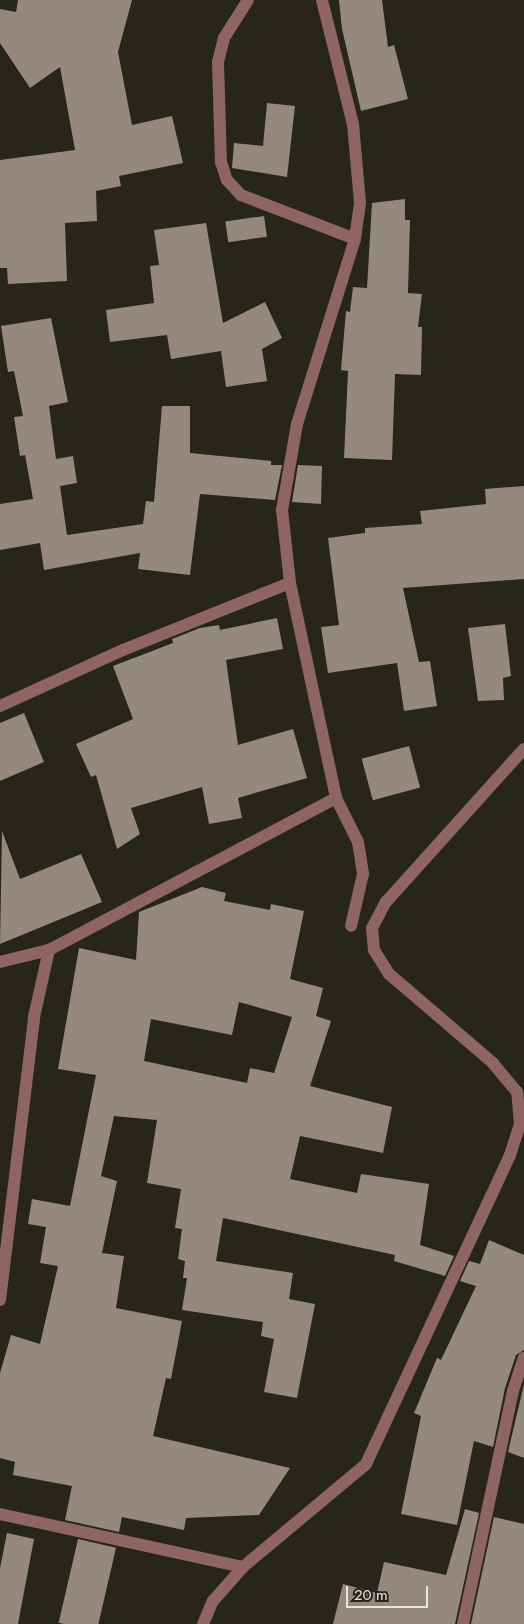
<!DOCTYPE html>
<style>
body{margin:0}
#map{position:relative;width:524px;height:1624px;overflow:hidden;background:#28251a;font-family:Jost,sans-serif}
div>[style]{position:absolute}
.building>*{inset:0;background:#95887f;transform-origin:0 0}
.minor>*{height:12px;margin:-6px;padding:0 6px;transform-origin:6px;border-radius:6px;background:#8f6465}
span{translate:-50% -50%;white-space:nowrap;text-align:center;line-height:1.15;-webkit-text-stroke:5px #28251a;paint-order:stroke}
.scale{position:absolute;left:346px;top:1586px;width:82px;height:22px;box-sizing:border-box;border:2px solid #e8e6de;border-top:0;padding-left:6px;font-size:15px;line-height:18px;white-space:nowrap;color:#e8e6de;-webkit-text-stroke:4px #28251a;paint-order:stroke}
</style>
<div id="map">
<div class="building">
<i style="clip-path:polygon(18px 0,132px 0,118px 52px,132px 125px,172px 116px,183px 163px,119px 176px,121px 186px,96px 191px,97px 221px,65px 223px,67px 281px,8px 284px,7px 268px,0 268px,0 160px,75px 150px,60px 67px,30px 88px,0 43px,0 9px,16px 12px)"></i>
<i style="clip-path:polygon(339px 0,382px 0,388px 47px,394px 45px,408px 99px,361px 111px,342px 29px)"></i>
<i style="clip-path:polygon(267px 103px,295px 106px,287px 177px,232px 168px,234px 143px,263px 146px)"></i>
<i style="clip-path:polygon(405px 199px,405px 220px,410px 220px,408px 293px,422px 294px,418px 327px,422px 327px,421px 375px,395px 374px,392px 460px,344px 458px,348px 371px,341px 370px,346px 311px,350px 312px,353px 287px,367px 288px,372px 203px)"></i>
<i style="left:264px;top:216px;width:21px;height:39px;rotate:82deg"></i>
<i style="clip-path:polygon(206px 223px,223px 323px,265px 302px,282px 338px,262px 349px,267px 381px,226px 387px,221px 351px,171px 359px,167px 335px,110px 342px,106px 310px,154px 303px,150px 266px,159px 265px,154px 230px)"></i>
<i style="clip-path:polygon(51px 318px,68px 402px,49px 406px,56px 459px,73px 456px,77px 483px,60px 486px,67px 535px,143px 524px,146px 501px,154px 502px,162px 406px,190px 406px,190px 453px,271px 461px,271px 465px,282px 465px,275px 500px,200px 494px,190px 575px,138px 569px,140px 553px,44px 570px,40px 543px,0 550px,0 504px,33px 499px,25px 455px,20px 456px,14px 417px,23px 416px,14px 371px,8px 372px,1px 326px)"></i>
<i style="clip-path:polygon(298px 465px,322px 466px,321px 504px,292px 502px)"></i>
<i style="clip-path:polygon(524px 486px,524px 579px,403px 588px,419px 662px,430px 661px,437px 706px,404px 711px,397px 663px,328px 673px,321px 627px,339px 625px,328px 538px,365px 533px,365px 528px,422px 524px,420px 511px,486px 504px,485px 489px)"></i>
<i style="clip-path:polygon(277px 618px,283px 649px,226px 660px,238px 745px,293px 729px,307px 778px,238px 798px,242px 818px,209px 824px,202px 787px,131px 808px,140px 834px,117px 849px,96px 775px,91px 777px,76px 744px,133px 719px,113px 666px,173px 643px,172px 639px,200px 628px,219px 625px,220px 630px)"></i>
<i style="clip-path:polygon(505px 624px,511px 676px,503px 678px,504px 700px,478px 701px,468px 628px)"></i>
<i style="clip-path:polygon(24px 713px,44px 762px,0 781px,0 723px)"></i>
<i style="left:409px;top:746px;width:43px;height:49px;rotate:75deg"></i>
<i style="clip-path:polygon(2px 831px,20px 879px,81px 854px,102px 902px,0 944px)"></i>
<i style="clip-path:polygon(evenodd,202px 887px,226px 893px,224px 901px,270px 910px,271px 904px,304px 911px,290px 979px,323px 988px,316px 1016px,331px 1021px,310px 1086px,392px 1107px,383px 1153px,300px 1136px,290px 1179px,357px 1193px,361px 1174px,429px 1184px,420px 1245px,454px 1256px,445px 1276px,394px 1261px,395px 1255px,223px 1218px,216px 1261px,293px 1273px,289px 1299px,315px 1304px,297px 1398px,264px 1392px,274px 1339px,261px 1336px,263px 1322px,182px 1310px,187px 1278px,183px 1278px,185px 1261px,178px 1259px,182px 1229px,175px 1228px,181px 1189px,147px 1183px,157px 1120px,114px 1116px,101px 1176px,117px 1181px,102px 1253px,124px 1256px,116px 1308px,182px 1321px,171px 1379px,166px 1378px,153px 1436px,290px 1468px,259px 1515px,186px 1518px,184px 1530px,122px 1517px,119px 1532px,65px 1520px,72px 1486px,13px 1475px,15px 1462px,0 1458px,0 1373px,11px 1335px,40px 1344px,58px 1266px,40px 1263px,46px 1227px,28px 1224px,32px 1199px,70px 1206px,96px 1075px,58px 1069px,79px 948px,136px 960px,139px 912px,202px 887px,239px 1002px,292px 1017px,274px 1073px,250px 1068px,247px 1083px,144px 1061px,151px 1019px,232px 1035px,239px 1002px)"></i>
<i style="clip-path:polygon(489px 1240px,524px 1255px,524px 1350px,516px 1355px,505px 1388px,493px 1447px,474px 1441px,457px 1525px,401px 1514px,421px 1416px,414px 1413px,437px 1358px,441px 1360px,476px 1286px,460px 1281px,469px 1261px,480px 1264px)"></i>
<i style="clip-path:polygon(524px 1384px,524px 1458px,508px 1452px)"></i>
<i style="clip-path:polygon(465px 1509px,479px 1513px,455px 1624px,333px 1624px,343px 1584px,377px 1593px,384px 1562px,446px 1575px)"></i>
<i style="clip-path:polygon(494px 1517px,524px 1524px,524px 1624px,471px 1624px)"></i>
<i style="clip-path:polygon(7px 1533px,34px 1539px,18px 1624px,0 1624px,0 1568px)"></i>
<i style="left:78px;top:1539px;width:39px;height:86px;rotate:13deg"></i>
</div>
<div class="minor">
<i style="left:248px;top:0;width:45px;rotate:122.3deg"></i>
<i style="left:224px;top:38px;width:25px;rotate:104deg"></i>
<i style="left:218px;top:62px;width:100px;rotate:88.3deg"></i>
<i style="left:221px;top:162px;width:19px;rotate:72deg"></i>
<i style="left:227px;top:180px;width:21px;rotate:47deg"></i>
<i style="left:241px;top:195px;width:122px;rotate:21.1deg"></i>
<i style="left:322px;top:0;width:128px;rotate:76deg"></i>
<i style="left:353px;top:124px;width:79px;rotate:84.9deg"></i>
<i style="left:360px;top:203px;width:36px;rotate:98deg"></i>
<i style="left:355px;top:239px;width:194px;rotate:107.4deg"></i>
<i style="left:297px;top:424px;width:87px;rotate:99.9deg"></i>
<i style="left:282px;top:510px;width:73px;rotate:83.7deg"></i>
<i style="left:290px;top:583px;width:220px;rotate:77.9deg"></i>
<i style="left:336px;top:798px;width:49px;rotate:63.4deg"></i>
<i style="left:358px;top:842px;width:32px;rotate:81deg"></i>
<i style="left:363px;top:874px;width:53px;rotate:103deg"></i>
<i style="left:0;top:706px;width:135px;rotate:-24.5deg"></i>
<i style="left:123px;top:650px;width:180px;rotate:-21.9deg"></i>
<i style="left:0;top:962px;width:50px;rotate:-13.8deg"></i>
<i style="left:49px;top:950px;width:325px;rotate:-27.9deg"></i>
<i style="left:0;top:1300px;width:285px;rotate:-83.1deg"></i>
<i style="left:34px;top:1017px;width:69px;rotate:-77.4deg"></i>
<i style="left:0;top:1514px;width:249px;rotate:12.3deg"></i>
<i style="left:203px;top:1624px;width:25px;rotate:-67deg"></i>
<i style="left:213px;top:1601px;width:45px;rotate:-48.6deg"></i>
<i style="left:243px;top:1567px;width:160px;rotate:-39.9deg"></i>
<i style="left:366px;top:1464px;width:341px;rotate:-65deg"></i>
<i style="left:510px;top:1155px;width:33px;rotate:-72deg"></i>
<i style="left:520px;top:1124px;width:32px;rotate:-95deg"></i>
<i style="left:517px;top:1092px;width:38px;rotate:-130deg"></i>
<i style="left:493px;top:1063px;width:137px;rotate:-139.4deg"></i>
<i style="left:389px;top:974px;width:28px;rotate:-122deg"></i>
<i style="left:374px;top:950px;width:22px;rotate:-95deg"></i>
<i style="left:372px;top:928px;width:30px;rotate:-62deg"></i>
<i style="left:386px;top:902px;width:206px;rotate:-48deg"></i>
<i style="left:463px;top:1624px;width:238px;rotate:-77.9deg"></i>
<i style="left:513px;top:1391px;width:35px;rotate:-72deg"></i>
</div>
<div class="scale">20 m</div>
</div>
